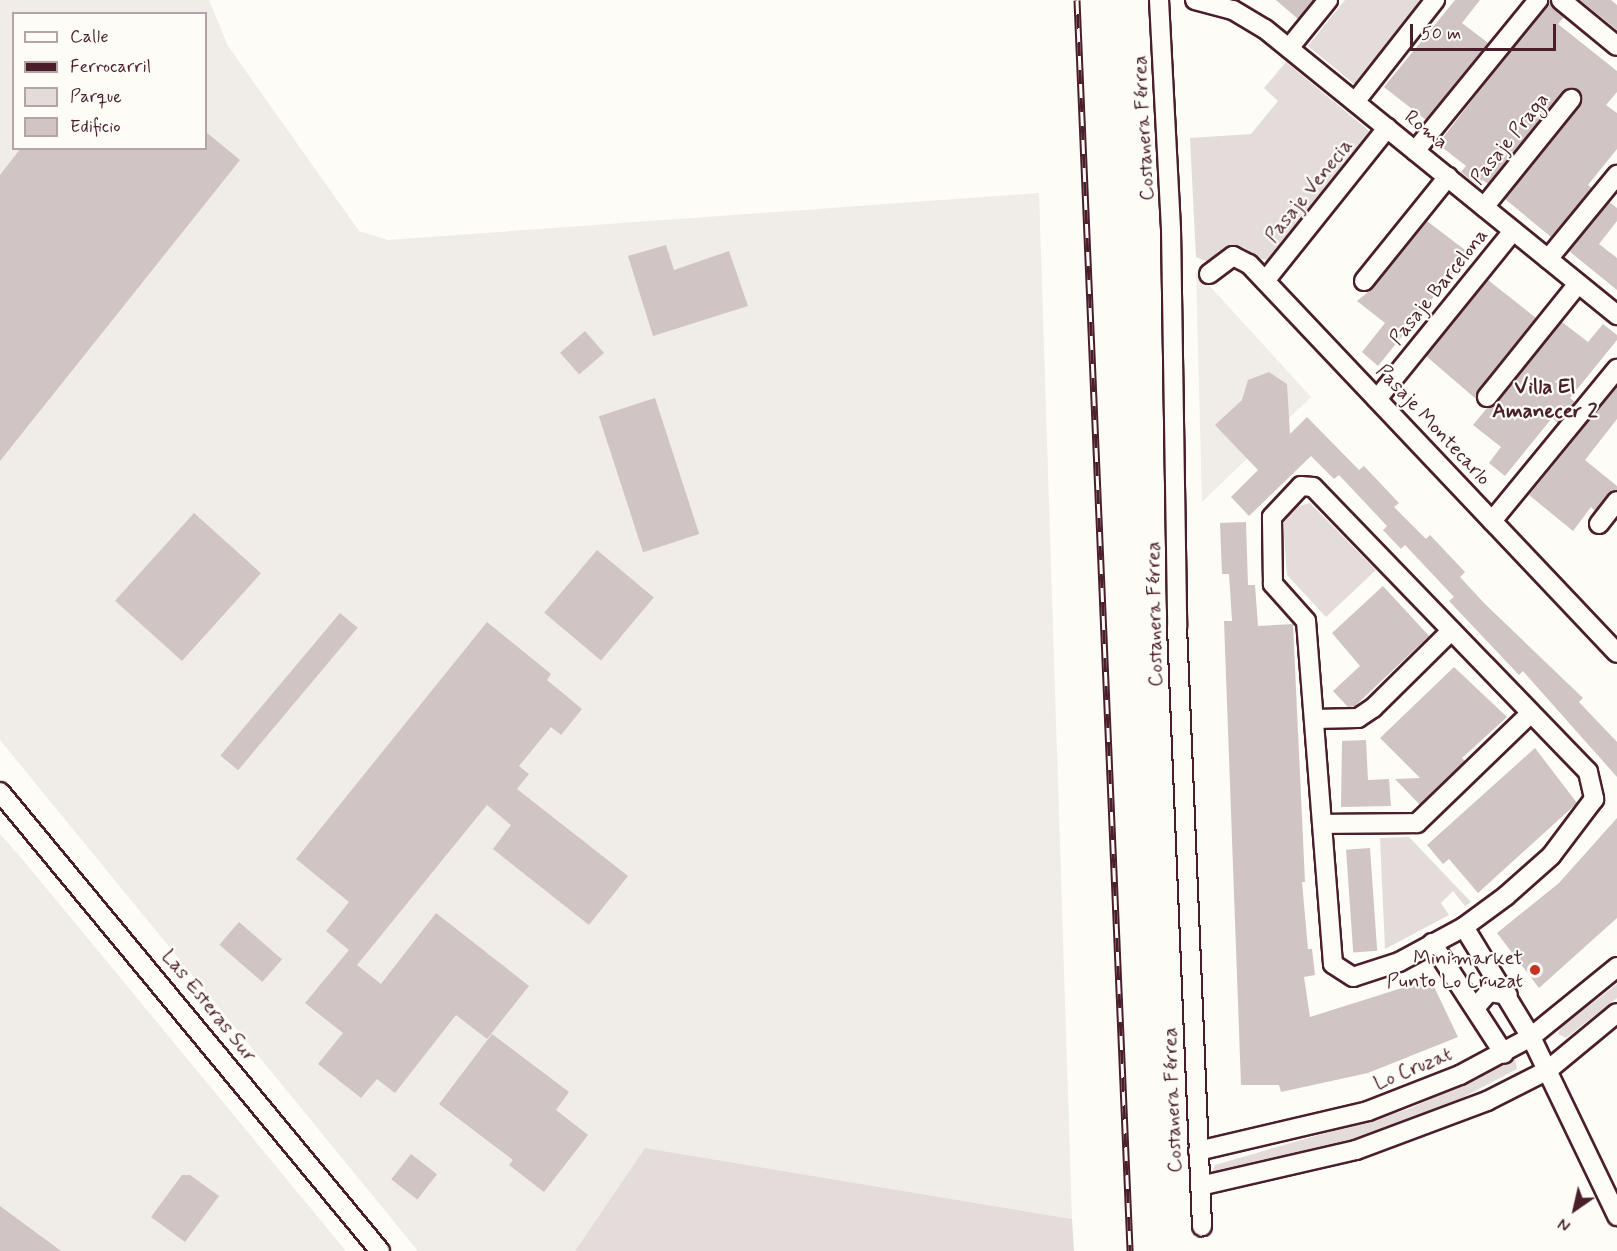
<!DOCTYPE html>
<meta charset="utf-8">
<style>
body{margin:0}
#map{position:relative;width:1617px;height:1251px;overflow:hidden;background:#fdfcf7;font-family:Mynerve,sans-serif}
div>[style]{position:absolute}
.built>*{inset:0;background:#f0ece8}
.green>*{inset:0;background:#e3dcda}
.building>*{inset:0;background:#d0c5c4;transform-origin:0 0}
.roads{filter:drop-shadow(2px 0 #4a1f2b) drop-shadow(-2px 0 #4a1f2b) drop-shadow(0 2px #4a1f2b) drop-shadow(0 -2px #4a1f2b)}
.street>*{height:18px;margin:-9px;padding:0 9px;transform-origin:9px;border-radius:9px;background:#fdfcf7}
.rail>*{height:7px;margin-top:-3.5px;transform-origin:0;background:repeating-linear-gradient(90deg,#fdfcf7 0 14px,#4a1f2b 0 28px);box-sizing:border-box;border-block:2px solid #4a1f2b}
.dots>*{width:16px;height:16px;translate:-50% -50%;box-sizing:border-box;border:3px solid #fdfcf7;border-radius:50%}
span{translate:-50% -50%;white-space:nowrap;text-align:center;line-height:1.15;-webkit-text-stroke:4.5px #fdfcf7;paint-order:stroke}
.street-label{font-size:20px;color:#4a1f2b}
.poi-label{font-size:20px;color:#4a1f2b}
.right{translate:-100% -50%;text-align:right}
.neighbourhood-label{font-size:21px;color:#4a1f2b;font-weight:700}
.legend{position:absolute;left:12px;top:12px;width:195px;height:138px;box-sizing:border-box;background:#fdfcf7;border:2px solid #b5a4a5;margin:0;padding:8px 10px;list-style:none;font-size:18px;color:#4a1f2b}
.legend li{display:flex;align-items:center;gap:12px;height:30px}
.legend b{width:30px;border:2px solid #b5a4a5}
.north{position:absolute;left:1545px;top:1179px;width:60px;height:60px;-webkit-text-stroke:4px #fdfcf7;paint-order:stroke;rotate:214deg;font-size:16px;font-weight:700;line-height:24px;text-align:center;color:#4a1f2b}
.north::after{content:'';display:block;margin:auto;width:21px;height:27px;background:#4a1f2b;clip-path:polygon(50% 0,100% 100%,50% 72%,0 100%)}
.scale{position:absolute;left:1410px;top:24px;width:146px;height:27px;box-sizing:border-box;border:3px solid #4a1f2b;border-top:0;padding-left:8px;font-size:18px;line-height:21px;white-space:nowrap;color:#4a1f2b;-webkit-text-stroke:4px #fdfcf7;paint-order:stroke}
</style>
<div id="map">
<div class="built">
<i style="clip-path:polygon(evenodd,0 0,209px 0,228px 46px,359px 231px,388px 240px,1039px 193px,1072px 1219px,645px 1148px,575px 1251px,418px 1251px,0 740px,0 0,14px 14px,206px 14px,206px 148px,14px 148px,14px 14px)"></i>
<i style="clip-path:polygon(1196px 271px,1311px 397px,1202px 502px)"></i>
<i style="clip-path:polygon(0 834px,23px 860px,346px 1251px,0 1251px)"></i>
</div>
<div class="green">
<i style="clip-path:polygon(1345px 0,1430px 0,1359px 88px,1308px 46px)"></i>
<i style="clip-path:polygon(1286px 62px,1374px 135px,1271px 260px,1260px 259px,1243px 247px,1215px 265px,1196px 257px,1190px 138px,1251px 134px,1278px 101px,1264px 88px)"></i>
<i style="clip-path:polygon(1310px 503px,1376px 570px,1326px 617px,1287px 575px,1283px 523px,1299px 506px)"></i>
<i style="clip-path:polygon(1409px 837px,1471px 902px,1465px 906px,1453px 891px,1441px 903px,1449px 915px,1385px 949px,1380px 838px)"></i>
<i style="clip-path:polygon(1617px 984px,1617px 998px,1566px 1038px,1558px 1034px,1561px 1027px)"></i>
<i style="clip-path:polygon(1515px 1059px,1517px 1069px,1437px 1111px,1342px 1143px,1212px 1173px,1215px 1165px,1409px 1109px)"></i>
<i style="clip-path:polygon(645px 1148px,1072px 1219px,1074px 1251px,575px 1251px)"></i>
</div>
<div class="building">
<i style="clip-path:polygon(1276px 0,1314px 0,1298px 19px)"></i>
<i style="clip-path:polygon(1455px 0,1480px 0,1462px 23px,1488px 43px,1426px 120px,1384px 87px)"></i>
<i style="clip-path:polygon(1550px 0,1564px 17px,1558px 24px,1617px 71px,1617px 92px,1606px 105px,1617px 113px,1617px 149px,1588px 185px,1592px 188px,1551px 237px,1505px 199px,1580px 106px,1578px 91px,1572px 88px,1562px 92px,1488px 184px,1483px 180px,1478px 186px,1461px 172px,1466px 166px,1438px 144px)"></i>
<i style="clip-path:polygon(1580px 0,1611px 0,1617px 5px,1617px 30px)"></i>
<i style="clip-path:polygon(206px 132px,240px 160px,0 461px,0 175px,21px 148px,206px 148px)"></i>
<i style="clip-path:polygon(1609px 202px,1617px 208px,1617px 221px,1599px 244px,1617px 258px,1617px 290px,1569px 251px)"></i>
<i style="clip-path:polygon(1427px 221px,1469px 253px,1378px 366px,1362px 352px,1385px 323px,1357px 301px,1373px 288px)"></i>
<i style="clip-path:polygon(666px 245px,674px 270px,729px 251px,748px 306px,653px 336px,628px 256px)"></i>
<i style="clip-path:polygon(1488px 280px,1536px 318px,1478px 390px,1476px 399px,1426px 356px)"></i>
<i style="clip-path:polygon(1562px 322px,1588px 342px,1603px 324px,1617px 335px,1617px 340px,1570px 398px,1575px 402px,1558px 423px,1552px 418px,1505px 476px,1489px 463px,1501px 447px,1473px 425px,1487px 408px,1496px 404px)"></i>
<i style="left:585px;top:331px;width:29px;height:33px;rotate:49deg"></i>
<i style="clip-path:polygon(1269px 372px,1287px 384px,1290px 434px,1307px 417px,1359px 470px,1364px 466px,1399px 503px,1394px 507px,1426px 539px,1430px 535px,1465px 572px,1460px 577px,1484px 603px,1583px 698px,1579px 702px,1617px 742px,1617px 777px,1523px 671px,1519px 675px,1449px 601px,1454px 597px,1405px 545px,1401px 549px,1383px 530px,1387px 526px,1339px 475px,1334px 479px,1311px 456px,1249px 516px,1231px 497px,1258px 470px,1215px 425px,1242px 400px,1248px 380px)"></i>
<i style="clip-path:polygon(1617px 387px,1617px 419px,1585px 460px,1617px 486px,1617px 490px,1609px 494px,1595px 511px,1591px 507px,1573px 531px,1529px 495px)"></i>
<i style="left:655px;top:398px;width:143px;height:59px;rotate:72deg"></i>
<i style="left:194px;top:513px;width:90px;height:118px;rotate:42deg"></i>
<i style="clip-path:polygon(1246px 522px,1248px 585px,1255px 585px,1258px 626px,1293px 624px,1305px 882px,1302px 882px,1308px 949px,1312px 949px,1315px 975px,1304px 977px,1310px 1017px,1405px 987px,1403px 984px,1428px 974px,1458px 1037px,1368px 1073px,1281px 1092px,1279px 1085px,1241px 1085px,1224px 621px,1232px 621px,1229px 574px,1222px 574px,1220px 523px)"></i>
<i style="left:597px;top:550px;width:74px;height:82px;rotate:40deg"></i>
<i style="clip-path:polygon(1383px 586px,1429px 636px,1355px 706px,1348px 707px,1333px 691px,1360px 666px,1332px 633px)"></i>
<i style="left:340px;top:613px;width:23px;height:186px;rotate:40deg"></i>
<i style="clip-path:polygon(487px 622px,551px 674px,547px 680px,582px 709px,561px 735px,551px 727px,519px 766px,529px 774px,517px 789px,628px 876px,589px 925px,493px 849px,511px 825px,487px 805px,357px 965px,381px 984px,436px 913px,529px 986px,487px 1039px,456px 1015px,395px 1093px,377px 1079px,361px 1098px,318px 1064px,343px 1033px,305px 1003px,349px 950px,326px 931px,349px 902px,296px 859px)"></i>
<i style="clip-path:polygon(1454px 667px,1507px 717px,1462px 758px,1465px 761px,1420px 805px,1395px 779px,1420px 778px,1380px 738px)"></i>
<i style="clip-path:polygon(1366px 740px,1368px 780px,1389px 779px,1391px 806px,1341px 807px,1342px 741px)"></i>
<i style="clip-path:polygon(1535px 748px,1577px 803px,1478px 893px,1449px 859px,1443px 864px,1427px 845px)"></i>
<i style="clip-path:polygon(1617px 818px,1617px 918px,1539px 988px,1497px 933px,1559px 883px)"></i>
<i style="left:1370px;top:848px;width:103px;height:24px;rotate:86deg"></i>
<i style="left:239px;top:922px;width:57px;height:30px;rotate:41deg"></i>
<i style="clip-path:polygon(492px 1034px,569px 1092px,556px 1110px,588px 1135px,544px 1192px,509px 1165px,513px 1160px,439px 1104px)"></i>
<i style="left:411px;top:1154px;width:33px;height:32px;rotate:38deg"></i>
<i style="clip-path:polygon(182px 1175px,190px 1175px,219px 1196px,185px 1242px,151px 1217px)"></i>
<i style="clip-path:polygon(0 1206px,61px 1251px,0 1251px)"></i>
</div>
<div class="roads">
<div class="street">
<i style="left:1159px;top:0;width:229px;rotate:87deg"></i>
<i style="left:1171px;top:229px;width:398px;rotate:89.1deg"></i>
<i style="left:1177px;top:627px;width:600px;rotate:87.61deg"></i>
<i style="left:1195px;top:0;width:39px;rotate:15deg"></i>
<i style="left:1233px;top:10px;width:37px;rotate:31deg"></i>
<i style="left:1265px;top:29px;width:454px;rotate:39.1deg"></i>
<i style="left:1561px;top:0;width:72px;rotate:39.4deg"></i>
<i style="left:1289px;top:48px;width:62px;rotate:-50.9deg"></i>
<i style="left:1355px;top:102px;width:130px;rotate:-51.9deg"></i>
<i style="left:1415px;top:151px;width:195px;rotate:-50.8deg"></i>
<i style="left:1484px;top:207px;width:139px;rotate:-51.1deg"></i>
<i style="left:1548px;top:259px;width:109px;rotate:-50.6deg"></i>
<i style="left:1209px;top:274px;width:30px;rotate:-37deg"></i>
<i style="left:1233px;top:256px;width:18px;rotate:27deg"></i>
<i style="left:1249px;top:264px;width:535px;rotate:46.59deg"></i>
<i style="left:1265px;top:281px;width:196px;rotate:-51.4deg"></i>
<i style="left:1364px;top:281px;width:134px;rotate:-51.1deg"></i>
<i style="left:1487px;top:397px;width:145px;rotate:-51.2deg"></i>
<i style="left:1377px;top:399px;width:216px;rotate:-51deg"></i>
<i style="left:1301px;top:486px;width:12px;rotate:5deg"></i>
<i style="left:1313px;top:487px;width:396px;rotate:46deg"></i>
<i style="left:1588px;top:772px;width:28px;rotate:77deg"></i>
<i style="left:1594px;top:799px;width:71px;rotate:127deg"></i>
<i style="left:1551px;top:856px;width:60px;rotate:138.4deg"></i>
<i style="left:1506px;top:896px;width:52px;rotate:143.6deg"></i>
<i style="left:1464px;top:927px;width:74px;rotate:151.7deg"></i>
<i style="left:1399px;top:962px;width:48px;rotate:161.9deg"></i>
<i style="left:1353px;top:977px;width:24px;rotate:-147deg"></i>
<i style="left:1333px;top:964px;width:344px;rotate:-94.5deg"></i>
<i style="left:1306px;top:621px;width:50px;rotate:-131.7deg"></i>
<i style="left:1273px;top:584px;width:67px;rotate:-90.9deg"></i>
<i style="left:1272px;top:517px;width:42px;rotate:-46.9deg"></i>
<i style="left:1492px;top:521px;width:197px;rotate:-50.6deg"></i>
<i style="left:1599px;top:524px;width:29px;rotate:-52deg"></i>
<i style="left:1314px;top:719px;width:44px;rotate:-1.3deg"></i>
<i style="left:1358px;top:718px;width:18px;rotate:-34deg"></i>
<i style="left:1373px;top:708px;width:110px;rotate:-44.6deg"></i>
<i style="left:0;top:792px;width:596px;rotate:50.38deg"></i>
<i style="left:1322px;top:824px;width:95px;rotate:-0.6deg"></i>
<i style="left:1417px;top:823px;width:158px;rotate:-44deg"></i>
<i style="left:1464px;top:927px;width:129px;rotate:58.7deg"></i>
<i style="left:1531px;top:1037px;width:199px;rotate:64.3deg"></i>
<i style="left:1432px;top:943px;width:132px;rotate:57deg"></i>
<i style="left:1475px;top:1008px;width:21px;rotate:-49deg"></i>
<i style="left:1489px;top:992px;width:19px;rotate:9deg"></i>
<i style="left:1198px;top:1151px;width:175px;rotate:-13.2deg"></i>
<i style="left:1368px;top:1111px;width:99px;rotate:-21.4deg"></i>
<i style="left:1460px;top:1075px;width:81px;rotate:-28.2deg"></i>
<i style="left:1531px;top:1037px;width:111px;rotate:-39.1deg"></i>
<i style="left:1200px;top:1186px;width:160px;rotate:-13deg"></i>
<i style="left:1356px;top:1150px;width:140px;rotate:-20.5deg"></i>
<i style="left:1487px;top:1101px;width:68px;rotate:-26.9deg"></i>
<i style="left:1548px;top:1070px;width:89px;rotate:-39.6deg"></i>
</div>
</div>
<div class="rail">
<i style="left:1077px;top:0;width:1252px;rotate:87.57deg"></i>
</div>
<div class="dots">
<i style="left:1535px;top:970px;background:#c8321e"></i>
</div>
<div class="street-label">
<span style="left:1144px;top:128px;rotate:-93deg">Costanera Férrea</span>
<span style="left:1426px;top:130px;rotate:39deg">Roma</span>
<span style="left:1510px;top:139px;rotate:-51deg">Pasaje Praga</span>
<span style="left:1309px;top:191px;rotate:-51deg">Pasaje Venecia</span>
<span style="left:1439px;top:287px;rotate:-51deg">Pasaje Barcelona</span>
<span style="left:1433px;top:425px;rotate:47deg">Pasaje Montecarlo</span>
<span style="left:1155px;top:614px;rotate:-91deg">Costanera Férrea</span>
<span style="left:209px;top:1006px;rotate:51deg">Las Esteras Sur</span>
<span style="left:1413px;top:1069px;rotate:-22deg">Lo Cruzat</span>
<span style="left:1173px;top:1100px;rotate:-92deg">Costanera Férrea</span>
</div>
<div class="poi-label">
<span class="right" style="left:1523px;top:970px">Minimarket<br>Punto Lo Cruzat</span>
</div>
<div class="neighbourhood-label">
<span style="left:1545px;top:399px">Villa El<br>Amanecer 2</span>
</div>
<ul class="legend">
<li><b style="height:8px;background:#fdfcf7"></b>Calle</li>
<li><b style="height:8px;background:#4a1f2b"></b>Ferrocarril</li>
<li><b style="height:16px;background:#e3dcda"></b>Parque</li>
<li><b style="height:16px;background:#d0c5c4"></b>Edificio</li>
</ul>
<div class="north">N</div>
<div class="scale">50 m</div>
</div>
